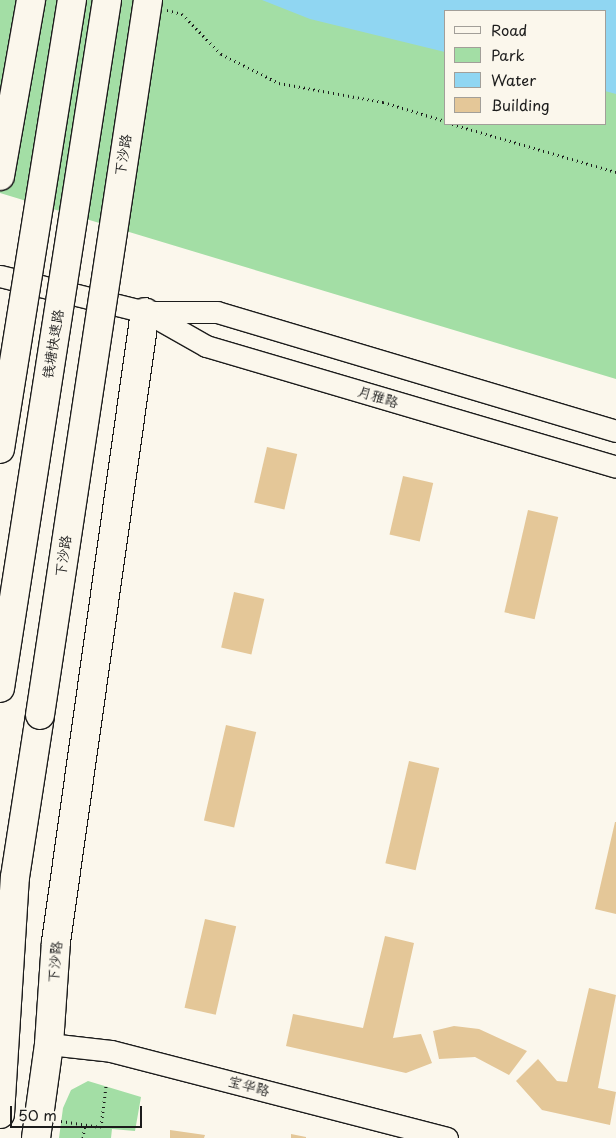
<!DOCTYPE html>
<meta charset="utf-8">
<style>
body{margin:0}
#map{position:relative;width:616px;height:1138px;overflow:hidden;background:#fbf7ec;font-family:"Playpen Sans","LXGW WenKai TC",sans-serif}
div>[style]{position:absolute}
.green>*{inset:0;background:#a3dea5}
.water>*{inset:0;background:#90d6f2}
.building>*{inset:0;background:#e4c798;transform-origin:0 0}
.path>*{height:3px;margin-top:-1.5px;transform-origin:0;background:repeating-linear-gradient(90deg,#1c1c1c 0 1px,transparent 0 5px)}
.roads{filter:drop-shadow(1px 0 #1c1c1c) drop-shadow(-1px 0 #1c1c1c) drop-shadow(0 1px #1c1c1c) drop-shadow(0 -1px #1c1c1c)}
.minor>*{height:21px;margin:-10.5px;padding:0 10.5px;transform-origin:10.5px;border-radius:10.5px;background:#fbf7ec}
.major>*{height:28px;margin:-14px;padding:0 14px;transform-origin:14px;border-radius:14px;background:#fbf7ec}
.bridges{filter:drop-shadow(1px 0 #1c1c1c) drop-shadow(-1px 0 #1c1c1c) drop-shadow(0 1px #1c1c1c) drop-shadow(0 -1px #1c1c1c)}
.major-bridge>*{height:28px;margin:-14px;padding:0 14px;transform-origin:14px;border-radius:14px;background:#fbf7ec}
.highway-bridge>*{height:28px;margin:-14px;padding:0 14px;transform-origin:14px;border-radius:14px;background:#fbf7ec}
span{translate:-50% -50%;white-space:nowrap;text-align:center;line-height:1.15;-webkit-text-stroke:5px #fbf7ec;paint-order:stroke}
.street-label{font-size:14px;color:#1c1c1c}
.legend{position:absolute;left:444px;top:10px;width:162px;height:115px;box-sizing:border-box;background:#fbf7ec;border:1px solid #a29f99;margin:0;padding:6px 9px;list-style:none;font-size:15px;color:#1c1c1c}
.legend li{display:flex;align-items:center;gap:10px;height:25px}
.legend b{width:25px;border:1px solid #a29f99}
.scale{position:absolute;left:10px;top:1106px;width:132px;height:22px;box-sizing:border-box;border:2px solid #1c1c1c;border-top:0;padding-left:6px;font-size:15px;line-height:18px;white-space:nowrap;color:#1c1c1c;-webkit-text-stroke:4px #fbf7ec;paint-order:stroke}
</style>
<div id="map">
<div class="green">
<i style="clip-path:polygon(evenodd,0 0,616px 0,616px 379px,0 193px,0 0,445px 11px,605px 11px,605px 124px,445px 124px,445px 11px)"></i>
<i style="clip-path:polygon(88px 1081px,141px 1097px,135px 1131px,112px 1129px,111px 1138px,59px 1138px,63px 1108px,71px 1090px)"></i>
</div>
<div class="water">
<i style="clip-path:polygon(262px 0,616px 0,616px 94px,605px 91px,605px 11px,445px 11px,445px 52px,310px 19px)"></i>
</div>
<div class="building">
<i style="left:267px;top:447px;width:31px;height:57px;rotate:13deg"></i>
<i style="left:403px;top:476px;width:31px;height:60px;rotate:13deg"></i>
<i style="left:528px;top:510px;width:31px;height:105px;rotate:13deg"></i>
<i style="left:234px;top:592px;width:31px;height:57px;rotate:13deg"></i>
<i style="left:226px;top:725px;width:31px;height:98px;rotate:13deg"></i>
<i style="left:409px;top:761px;width:31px;height:105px;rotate:13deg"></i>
<i style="clip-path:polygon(615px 822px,616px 822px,616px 914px,595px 909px)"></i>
<i style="left:205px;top:919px;width:32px;height:91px;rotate:13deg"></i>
<i style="clip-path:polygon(385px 936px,414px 943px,393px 1038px,421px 1034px,432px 1063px,406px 1073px,286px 1046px,293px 1014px,363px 1028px)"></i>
<i style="clip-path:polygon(589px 988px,616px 995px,598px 1088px,616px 1092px,610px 1125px,542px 1110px,516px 1081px,538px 1059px,557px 1081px,567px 1082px)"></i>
<i style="clip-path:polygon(454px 1026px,479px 1029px,527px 1051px,509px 1075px,475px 1057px,439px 1059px,433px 1031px)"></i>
<i style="clip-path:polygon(170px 1130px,205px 1135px,204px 1138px,170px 1138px)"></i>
<i style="clip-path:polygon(291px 1134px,306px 1137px,306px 1138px,291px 1138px)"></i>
</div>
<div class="path">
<i style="left:167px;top:10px;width:16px;rotate:15deg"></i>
<i style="left:182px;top:14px;width:56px;rotate:45.7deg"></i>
<i style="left:221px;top:54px;width:65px;rotate:26.6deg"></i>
<i style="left:279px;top:83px;width:106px;rotate:10.4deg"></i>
<i style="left:383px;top:102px;width:65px;rotate:17deg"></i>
<i style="left:452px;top:124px;width:171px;rotate:16.3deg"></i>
<i style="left:61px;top:1121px;width:40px;rotate:8.5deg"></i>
<i style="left:101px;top:1127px;width:41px;rotate:-83deg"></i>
<i style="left:83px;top:1138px;width:14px;rotate:-82deg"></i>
</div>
<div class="roads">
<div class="minor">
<i style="left:0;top:276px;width:149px;rotate:13.9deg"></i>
<i style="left:145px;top:312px;width:72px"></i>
<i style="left:217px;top:312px;width:416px;rotate:16.6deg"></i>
<i style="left:148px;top:313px;width:67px;rotate:29.6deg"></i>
<i style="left:206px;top:346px;width:427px;rotate:16.4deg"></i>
<i style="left:49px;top:1044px;width:62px;rotate:6.4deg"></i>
<i style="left:111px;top:1051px;width:347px;rotate:14.5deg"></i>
</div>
<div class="major">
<i style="left:0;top:176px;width:179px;rotate:-80deg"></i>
<i style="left:0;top:1114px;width:237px;rotate:-86.4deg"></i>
<i style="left:15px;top:877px;width:164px;rotate:-81.2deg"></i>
<i style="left:36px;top:1138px;width:95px;rotate:-82.1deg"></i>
<i style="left:49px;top:1044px;width:102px;rotate:-86.1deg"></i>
<i style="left:56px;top:942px;width:636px;rotate:-81.96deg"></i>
</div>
</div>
<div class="bridges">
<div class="major-bridge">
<i style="left:40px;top:715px;width:723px;rotate:-81.41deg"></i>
</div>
<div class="highway-bridge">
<i style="left:0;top:449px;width:455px;rotate:-80.9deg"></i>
<i style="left:0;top:688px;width:696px;rotate:-81.16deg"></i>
</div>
</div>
<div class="street-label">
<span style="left:123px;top:155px;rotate:-81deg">下沙路</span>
<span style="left:53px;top:344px;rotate:-81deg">钱塘快速路</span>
<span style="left:378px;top:397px;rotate:17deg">月雅路</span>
<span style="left:63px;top:556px;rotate:-82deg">下沙路</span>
<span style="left:55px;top:962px;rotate:-85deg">下沙路</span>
<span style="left:249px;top:1086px;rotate:15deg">宝华路</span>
</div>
<ul class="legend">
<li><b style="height:6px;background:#fbf7ec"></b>Road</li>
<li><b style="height:14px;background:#a3dea5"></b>Park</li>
<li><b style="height:14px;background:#90d6f2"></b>Water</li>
<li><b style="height:14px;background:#e4c798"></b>Building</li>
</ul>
<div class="scale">50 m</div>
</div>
